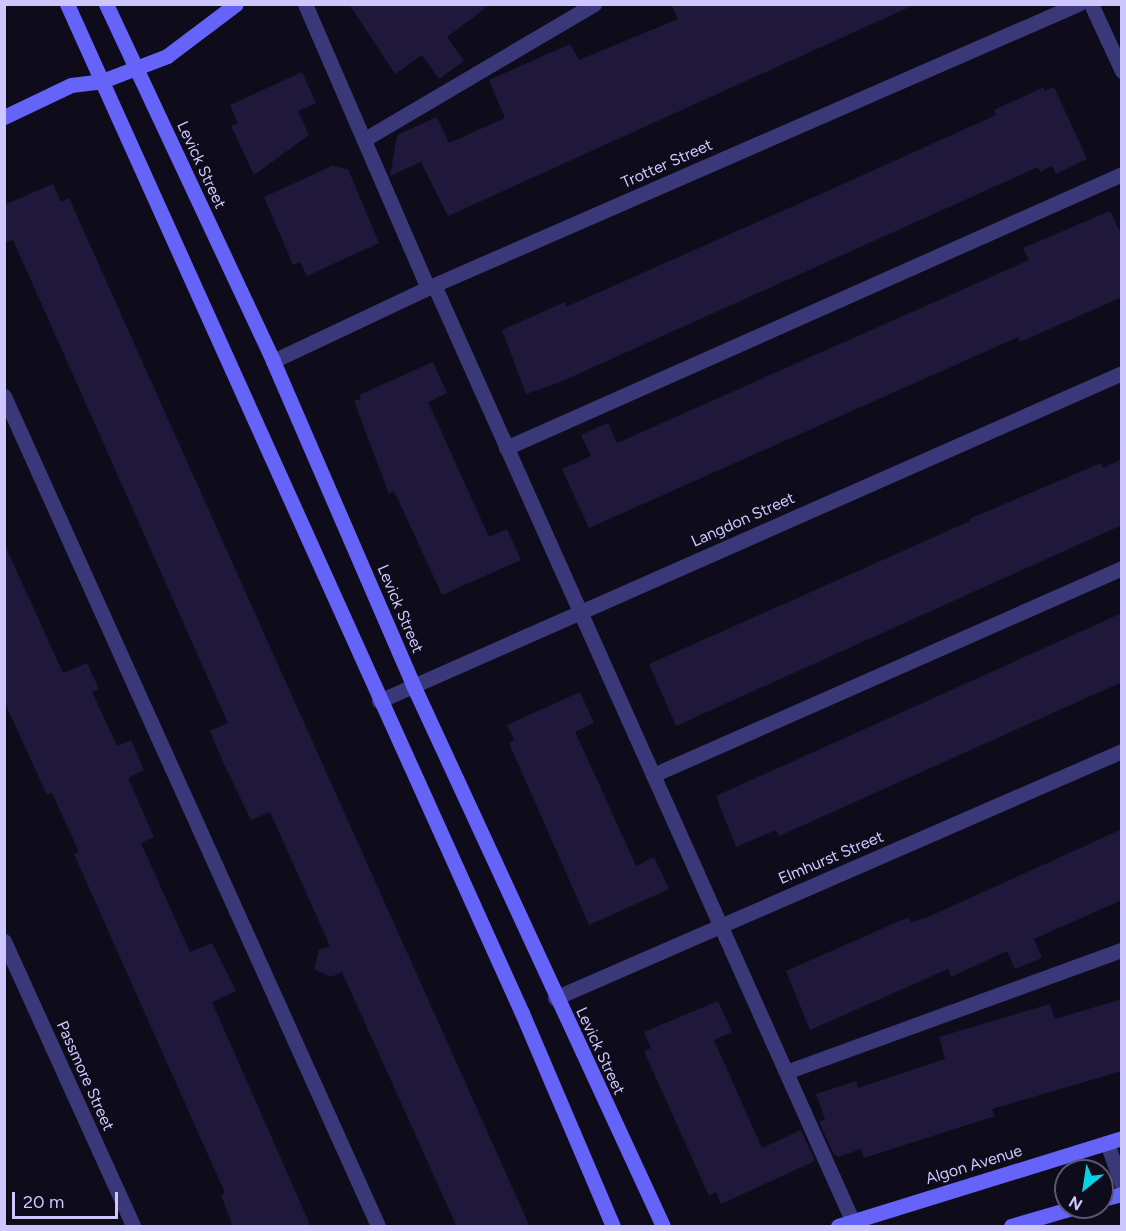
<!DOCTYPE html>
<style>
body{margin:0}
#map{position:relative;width:1126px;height:1231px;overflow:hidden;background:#0e0b1b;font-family:Figtree,sans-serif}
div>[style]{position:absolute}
.building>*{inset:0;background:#1f183b}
.lane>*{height:15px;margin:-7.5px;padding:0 7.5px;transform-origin:7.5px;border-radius:7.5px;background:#3a3878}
.street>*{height:15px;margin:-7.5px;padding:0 7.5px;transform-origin:7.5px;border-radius:7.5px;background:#3a3878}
.secondary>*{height:15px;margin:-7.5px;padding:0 7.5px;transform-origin:7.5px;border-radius:7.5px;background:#6563f8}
span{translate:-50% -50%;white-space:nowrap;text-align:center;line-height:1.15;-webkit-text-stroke:4.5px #0e0b1b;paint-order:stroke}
.street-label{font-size:16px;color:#cdc7fd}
.frame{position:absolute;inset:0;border:6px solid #cdc7fd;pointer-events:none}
.north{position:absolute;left:1054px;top:1159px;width:60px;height:60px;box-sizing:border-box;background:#0e0b1b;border:2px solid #5a5675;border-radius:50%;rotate:210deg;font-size:16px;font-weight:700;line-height:24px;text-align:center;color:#cdc7fd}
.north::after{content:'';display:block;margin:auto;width:21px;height:27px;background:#0ad2e6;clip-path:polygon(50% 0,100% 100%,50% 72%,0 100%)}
.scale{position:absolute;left:12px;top:1192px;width:106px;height:27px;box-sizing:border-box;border:3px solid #cdc7fd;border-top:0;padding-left:8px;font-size:18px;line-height:21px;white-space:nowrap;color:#cdc7fd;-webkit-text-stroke:4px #0e0b1b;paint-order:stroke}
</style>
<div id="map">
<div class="building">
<i style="clip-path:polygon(349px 4px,491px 4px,447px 37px,464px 61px,439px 79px,422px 55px,395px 74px)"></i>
<i style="clip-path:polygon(671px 4px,916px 4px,448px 216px,421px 162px,390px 176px,397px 135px,437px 117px,449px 143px,505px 118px,489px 80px,570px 44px,579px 60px,678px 19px)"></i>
<i style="clip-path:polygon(302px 72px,316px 103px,298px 111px,309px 135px,254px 175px,231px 126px,238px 123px,230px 105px)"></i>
<i style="clip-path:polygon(1044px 87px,1045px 91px,1054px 87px,1087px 159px,1056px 174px,1052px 166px,1040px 172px,1038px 167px,558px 383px,526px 394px,502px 330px,565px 302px,566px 307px,852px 180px,996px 115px,994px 110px)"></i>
<i style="clip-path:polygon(332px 166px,348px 169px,379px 243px,307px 276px,300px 262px,293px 265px,264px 197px)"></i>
<i style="clip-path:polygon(53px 184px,61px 202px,69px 198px,530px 1227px,457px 1227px,342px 972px,331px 977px,314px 969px,319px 950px,330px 946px,270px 812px,251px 820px,223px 762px,210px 731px,228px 723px,13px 240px,4px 243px,4px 205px)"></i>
<i style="clip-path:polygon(1110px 211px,1122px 236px,1122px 297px,1020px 342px,1018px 337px,589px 528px,562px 469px,591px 456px,581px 435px,608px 423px,617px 443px,1029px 260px,1023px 248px)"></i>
<i style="clip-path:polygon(433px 362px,447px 393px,428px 402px,489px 537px,507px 529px,521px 560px,442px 595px,394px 491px,389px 494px,354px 401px,361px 399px,359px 395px)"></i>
<i style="clip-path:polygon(1122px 459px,1122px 525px,676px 726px,649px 664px,970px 521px,969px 519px,1101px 463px,1103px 468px)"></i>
<i style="clip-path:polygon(4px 543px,63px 673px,87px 663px,99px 689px,92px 692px,117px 746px,131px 740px,144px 770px,128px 778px,154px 837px,141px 843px,190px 952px,212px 943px,236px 991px,212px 1002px,311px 1227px,233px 1227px,221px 1195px,225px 1193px,74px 854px,79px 852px,52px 793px,47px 795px,4px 701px)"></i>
<i style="clip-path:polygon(1122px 613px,1122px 682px,779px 836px,776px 830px,736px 847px,716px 796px)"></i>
<i style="clip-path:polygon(580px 692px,594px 723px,575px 732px,599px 784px,636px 866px,654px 857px,669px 889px,589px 925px,509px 743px,514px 740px,507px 725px)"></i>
<i style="clip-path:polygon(1122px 829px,1122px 900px,1034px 939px,1042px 958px,1015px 969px,1007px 951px,951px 977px,948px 969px,810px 1030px,786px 971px,904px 919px,910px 918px,911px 922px,926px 918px)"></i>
<i style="clip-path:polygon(1122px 999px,1122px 1071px,992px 1109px,995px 1116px,864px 1158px,861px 1149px,838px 1157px,833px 1153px,819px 1122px,825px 1119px,816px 1094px,856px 1081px,858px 1088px,945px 1059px,939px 1037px,1050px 1004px,1055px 1019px)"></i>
<i style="clip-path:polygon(718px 1001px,732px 1032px,714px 1040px,762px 1148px,801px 1130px,815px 1161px,721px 1204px,716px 1192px,709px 1196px,644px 1051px,651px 1048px,644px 1032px)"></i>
</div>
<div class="lane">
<i style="left:305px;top:4px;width:309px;rotate:66.6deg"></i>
<i style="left:365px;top:139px;width:266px;rotate:-30.5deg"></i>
<i style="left:434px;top:285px;width:1026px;rotate:65.91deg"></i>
<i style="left:4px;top:396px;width:910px;rotate:65.74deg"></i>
<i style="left:506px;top:448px;width:674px;rotate:-23.98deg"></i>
<i style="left:653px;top:775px;width:513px;rotate:-23.81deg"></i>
<i style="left:786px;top:1072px;width:357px;rotate:-20deg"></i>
<i style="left:1107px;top:1143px;width:45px;rotate:70.3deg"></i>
</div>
<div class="street">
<i style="left:1091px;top:4px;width:74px;rotate:65.2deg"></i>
<i style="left:273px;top:361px;width:178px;rotate:-25.3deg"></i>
<i style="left:434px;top:285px;width:703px;rotate:-23.57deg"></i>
<i style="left:379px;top:701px;width:812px;rotate:-23.82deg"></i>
<i style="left:4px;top:941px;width:313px;rotate:65.6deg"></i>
<i style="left:555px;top:998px;width:618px;rotate:-23.54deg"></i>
</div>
<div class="secondary">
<i style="left:67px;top:4px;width:1107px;rotate:65.73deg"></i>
<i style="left:522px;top:1013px;width:232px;rotate:66.9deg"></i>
<i style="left:106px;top:4px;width:394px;rotate:64.9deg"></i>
<i style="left:273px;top:361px;width:353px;rotate:66.6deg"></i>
<i style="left:413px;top:685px;width:596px;rotate:65.2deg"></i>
<i style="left:4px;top:117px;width:74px;rotate:-25.5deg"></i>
<i style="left:71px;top:85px;width:31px;rotate:-7deg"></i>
<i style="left:102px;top:81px;width:70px;rotate:-21deg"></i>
<i style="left:167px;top:56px;width:86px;rotate:-37deg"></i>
<i style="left:1102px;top:1199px;width:21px;rotate:-14deg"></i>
<i style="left:838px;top:1226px;width:297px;rotate:-17.2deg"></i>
<i style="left:1011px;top:1226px;width:68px;rotate:-16.3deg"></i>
</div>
<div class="street-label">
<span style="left:667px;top:164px;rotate:-24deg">Trotter Street</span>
<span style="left:201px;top:165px;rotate:65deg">Levick Street</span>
<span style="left:743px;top:520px;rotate:-24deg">Langdon Street</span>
<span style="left:400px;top:609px;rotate:67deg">Levick Street</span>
<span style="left:831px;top:858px;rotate:-23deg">Elmhurst Street</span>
<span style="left:600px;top:1051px;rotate:65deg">Levick Street</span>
<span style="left:85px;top:1076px;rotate:66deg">Passmore Street</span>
<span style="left:974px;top:1165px;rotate:-17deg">Algon Avenue</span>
</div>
<div class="frame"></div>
<div class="north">N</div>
<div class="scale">20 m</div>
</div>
